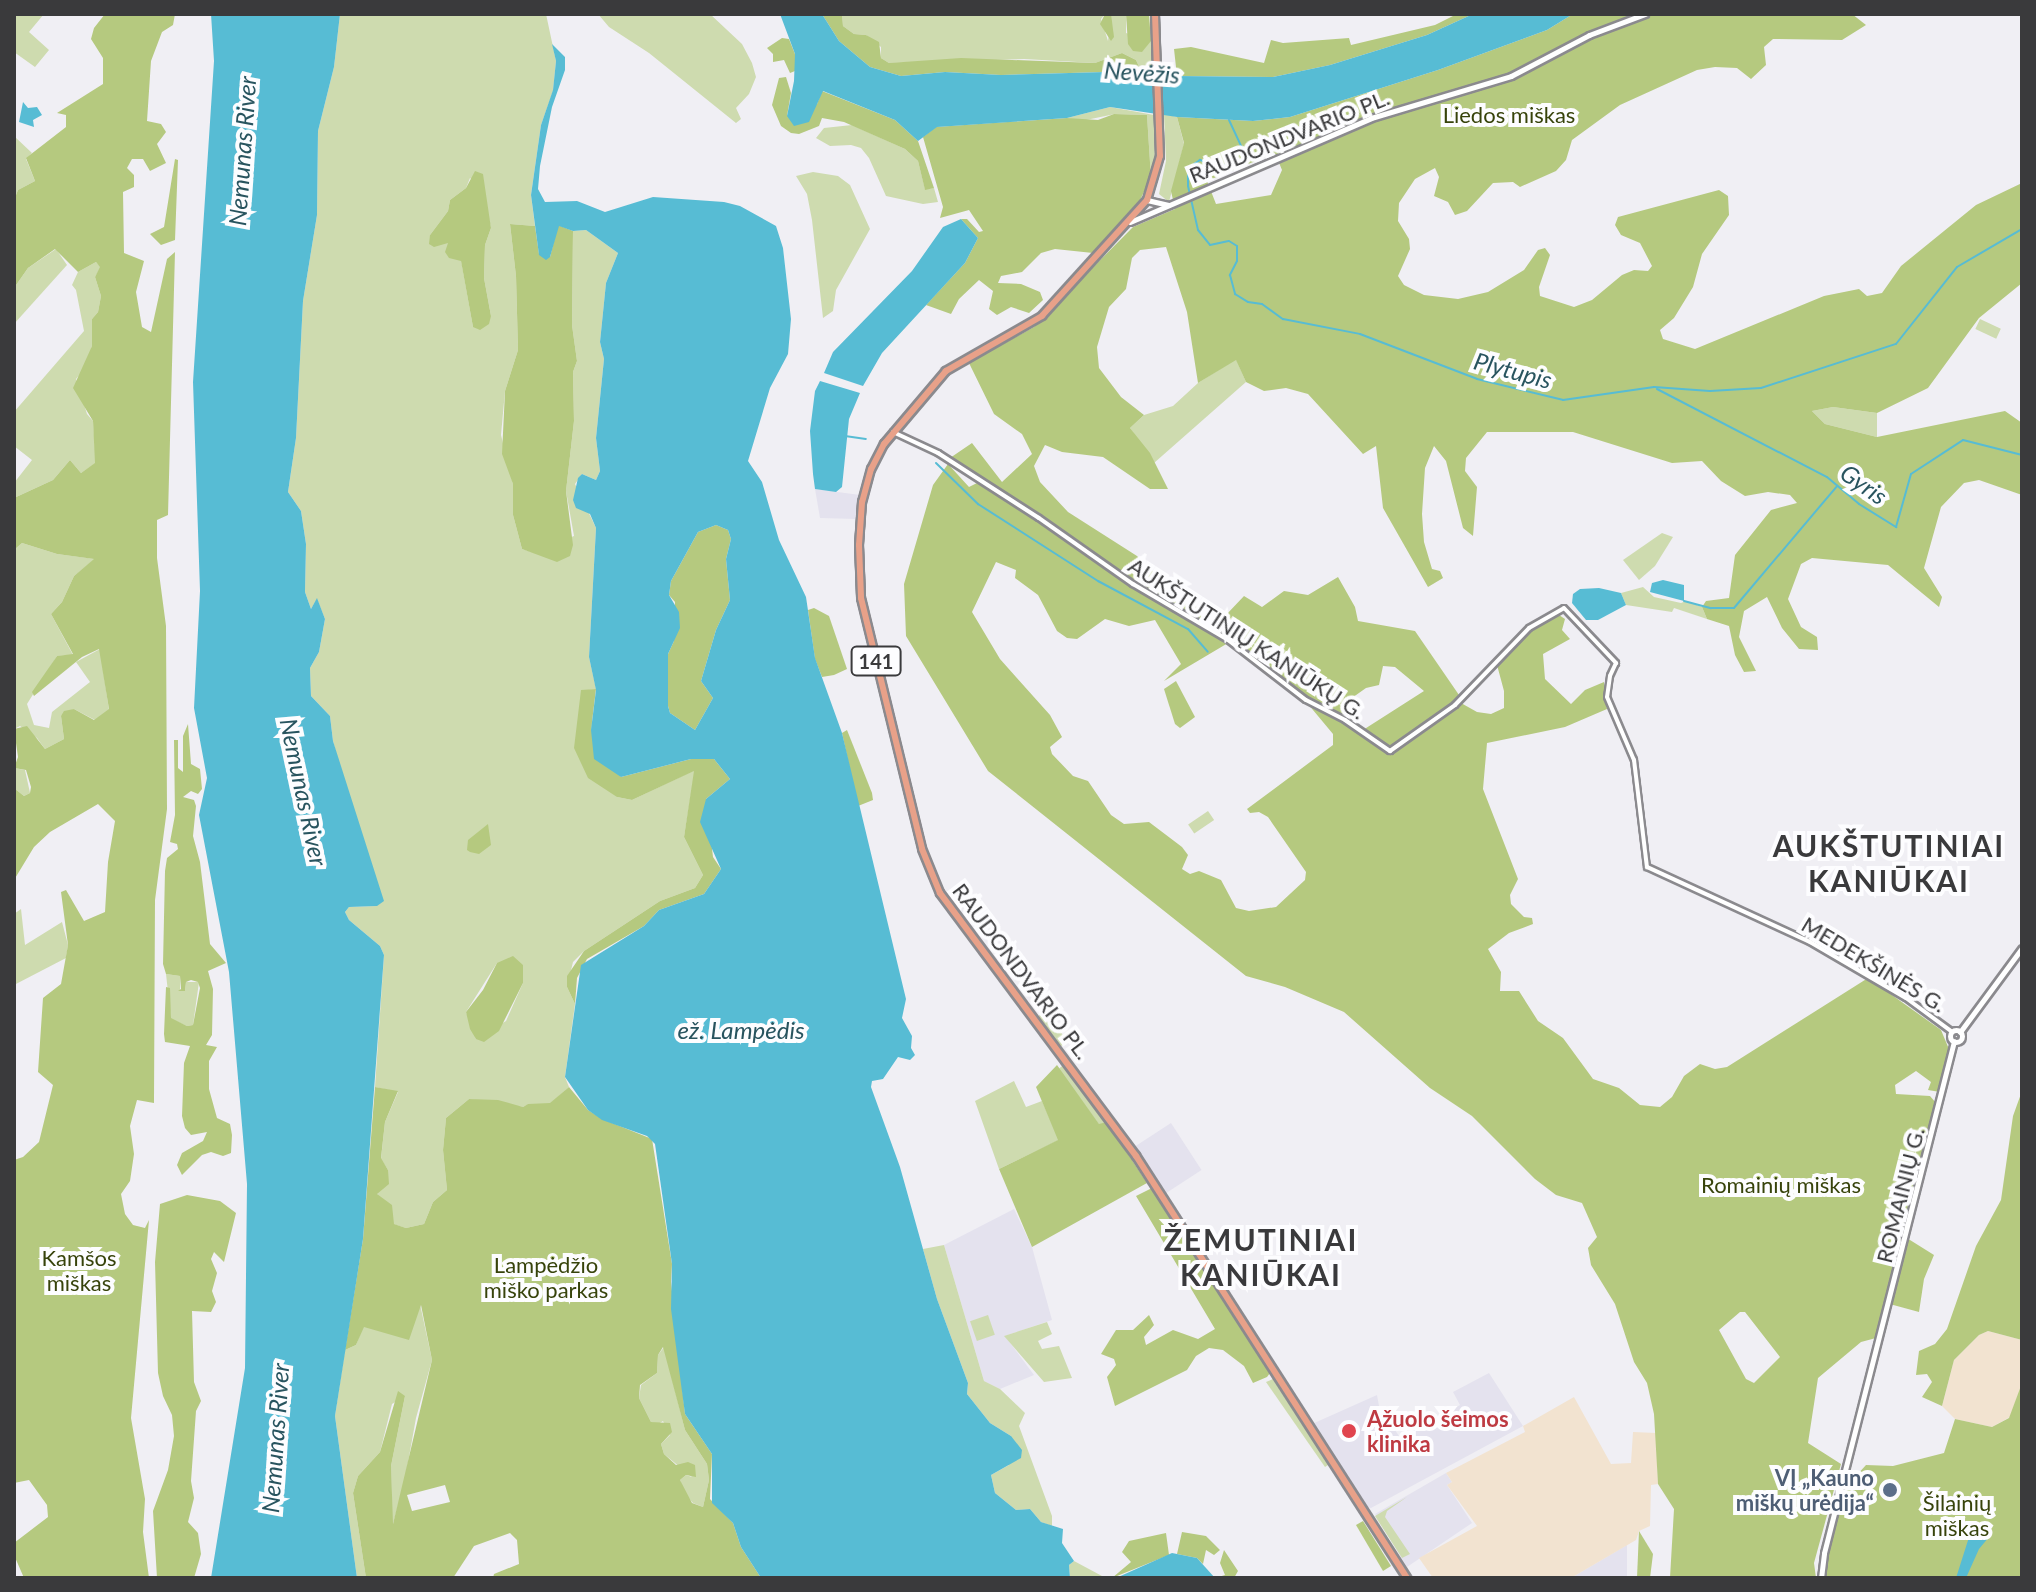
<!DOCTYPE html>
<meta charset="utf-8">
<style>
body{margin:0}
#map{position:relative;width:2036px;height:1592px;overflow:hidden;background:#f0eff4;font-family:Lato,sans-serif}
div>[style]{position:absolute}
.built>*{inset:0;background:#e4e2ee;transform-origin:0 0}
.industrial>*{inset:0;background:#f2e3d0}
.green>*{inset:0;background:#cedbaf;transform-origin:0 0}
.forest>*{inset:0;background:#b5c97f}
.water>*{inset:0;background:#57bcd4}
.stream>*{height:2px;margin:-1px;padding:0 1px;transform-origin:1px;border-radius:1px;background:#57bcd4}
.roads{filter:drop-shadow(2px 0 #8b8a8e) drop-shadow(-2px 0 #8b8a8e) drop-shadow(0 2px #8b8a8e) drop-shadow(0 -2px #8b8a8e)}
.tertiary>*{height:4px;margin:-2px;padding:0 2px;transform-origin:2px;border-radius:2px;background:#fff}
.secondary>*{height:5px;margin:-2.5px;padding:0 2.5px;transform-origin:2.5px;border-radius:2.5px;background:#fff}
.secondary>.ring{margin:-2.5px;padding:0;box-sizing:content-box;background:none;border:5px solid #fff;border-radius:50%}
.primary>*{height:6px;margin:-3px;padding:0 3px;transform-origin:3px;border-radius:3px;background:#e8a189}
.dots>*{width:22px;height:22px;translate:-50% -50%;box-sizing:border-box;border:4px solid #fdfdff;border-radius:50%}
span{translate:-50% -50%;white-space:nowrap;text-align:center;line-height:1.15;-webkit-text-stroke:8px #fdfdff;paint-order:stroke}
.shield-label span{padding:2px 6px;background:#fdfdff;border:2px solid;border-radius:6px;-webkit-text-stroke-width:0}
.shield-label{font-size:20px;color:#3a3a3c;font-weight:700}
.park-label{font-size:22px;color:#37430b}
.street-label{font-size:22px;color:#3a3a3c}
.health-label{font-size:22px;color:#be3a42;font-weight:700}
.left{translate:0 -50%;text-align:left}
.service-label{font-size:22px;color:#4e5e75;font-weight:700}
.right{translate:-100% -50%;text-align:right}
.water-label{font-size:24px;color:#28545f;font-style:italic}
.district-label{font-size:30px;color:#3a3a3c;font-weight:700;letter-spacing:2px}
.frame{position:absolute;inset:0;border:16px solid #3a3a3c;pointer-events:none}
</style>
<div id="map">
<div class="built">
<i style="clip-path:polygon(815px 489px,860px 495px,856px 519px,820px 518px)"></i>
<i style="left:1171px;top:1123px;width:56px;height:43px;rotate:57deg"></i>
<i style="clip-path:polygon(1014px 1209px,1032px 1247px,1052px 1320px,1005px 1336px,1034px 1375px,1000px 1389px,984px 1381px,944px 1245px)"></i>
<i style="clip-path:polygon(1489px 1373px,1523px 1426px,1371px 1508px,1367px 1507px,1312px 1424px,1377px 1395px,1379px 1406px,1401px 1439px,1460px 1405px,1453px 1392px)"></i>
<i style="clip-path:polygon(1446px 1473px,1452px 1482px,1447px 1485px,1472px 1523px,1407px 1567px,1375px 1514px)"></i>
<i style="clip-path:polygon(1627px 1545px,1627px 1578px,1571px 1578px)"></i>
</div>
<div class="industrial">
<i style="clip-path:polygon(1988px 1331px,2022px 1340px,2022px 1383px,2010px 1417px,1992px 1427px,1955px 1419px,1942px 1406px,1954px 1360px,1979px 1335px)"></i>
<i style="clip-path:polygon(1574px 1397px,1611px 1464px,1631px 1463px,1633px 1432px,1656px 1433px,1658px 1484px,1651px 1485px,1650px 1526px,1639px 1531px,1636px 1540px,1571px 1578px,1433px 1578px,1419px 1558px,1477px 1526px,1447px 1485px,1452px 1482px,1446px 1473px,1525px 1432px,1523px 1426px)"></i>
</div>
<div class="green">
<i style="clip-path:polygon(14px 14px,44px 14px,29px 32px,49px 50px,35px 67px,14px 52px)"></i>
<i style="clip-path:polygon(evenodd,340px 14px,546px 14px,556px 61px,553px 91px,541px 125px,531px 195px,535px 226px,510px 224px,516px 276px,518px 350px,505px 391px,501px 435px,513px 484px,513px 515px,522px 549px,532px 552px,574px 536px,566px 491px,574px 421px,573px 372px,577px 361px,572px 325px,573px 231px,586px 230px,618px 253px,606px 283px,600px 342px,604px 359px,596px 438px,600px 471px,596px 480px,582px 474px,575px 484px,596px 528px,589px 657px,596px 689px,581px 691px,617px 797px,632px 800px,695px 770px,684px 837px,703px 875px,695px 888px,660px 901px,584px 951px,573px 962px,567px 987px,575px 1004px,565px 1077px,569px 1087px,550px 1104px,529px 1104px,523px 1107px,469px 1099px,446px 1118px,443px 1150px,447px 1190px,433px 1202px,424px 1224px,406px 1228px,393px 1224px,377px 1194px,388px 1170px,381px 1159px,385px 1122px,398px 1092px,375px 1087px,384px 955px,380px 946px,349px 920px,345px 912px,349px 907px,377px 906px,333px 741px,330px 716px,311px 696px,310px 668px,319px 652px,325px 619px,317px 599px,311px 609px,305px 592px,306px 544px,301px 511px,288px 492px,296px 438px,303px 301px,317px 215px,318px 131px,334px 67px,340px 14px,470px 178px,483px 192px,491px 228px,485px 245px,484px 278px,491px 316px,473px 327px,461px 260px,448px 243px,442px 243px,430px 235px,448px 211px,450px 200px,466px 188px,470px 178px,340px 14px,497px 963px,523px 965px,523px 983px,506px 1021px,476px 1039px,466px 1012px,497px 963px)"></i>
<i style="clip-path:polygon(598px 14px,710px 14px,742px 44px,752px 63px,756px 77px,749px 94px,736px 108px,741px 119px,736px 123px,649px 53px,609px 27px)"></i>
<i style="clip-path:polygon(842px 14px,1105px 14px,1101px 19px,1108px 41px,1111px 14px,1126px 14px,1126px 33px,1150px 41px,1151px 14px,1153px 73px,1141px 71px,1136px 60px,1122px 53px,1095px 63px,1024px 59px,889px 63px,881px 58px,881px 47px,866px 35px,854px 34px,843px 26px)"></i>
<i style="clip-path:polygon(1110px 107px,1154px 115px,1155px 160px,1151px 178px,1147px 115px,1115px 114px,1081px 121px,1067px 118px)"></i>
<i style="clip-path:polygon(1164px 114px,1177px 117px,1184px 144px,1169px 202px,1159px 194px,1166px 161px)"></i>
<i style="clip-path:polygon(852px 125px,905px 149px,918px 161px,925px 189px,934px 188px,938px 202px,923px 204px,886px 196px,869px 158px,861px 148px,851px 145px,830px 146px,816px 138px,824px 128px)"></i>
<i style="clip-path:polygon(14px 136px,32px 153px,26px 159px,35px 181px,18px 190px,14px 200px)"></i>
<i style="clip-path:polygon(813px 172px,838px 176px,850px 185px,870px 229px,836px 290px,833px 311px,823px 318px,812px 220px,807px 194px,796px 176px)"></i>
<i style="clip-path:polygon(56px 249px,67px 265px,14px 324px,14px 288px,28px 268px)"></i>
<i style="clip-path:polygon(96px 262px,101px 267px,95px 277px,101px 296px,98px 312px,92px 319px,92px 346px,86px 367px,76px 379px,87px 414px,93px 421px,96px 463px,81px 473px,70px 460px,53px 480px,14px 498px,14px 483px,32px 460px,14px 446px,14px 412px,84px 331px,76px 290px,72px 285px,78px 272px)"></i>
<i style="left:1980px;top:319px;width:23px;height:11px;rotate:25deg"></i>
<i style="clip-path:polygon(1236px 359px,1246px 382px,1154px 463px,1130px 428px,1144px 415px,1173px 406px,1198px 383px)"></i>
<i style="clip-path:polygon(1833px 407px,1877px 413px,1877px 437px,1825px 424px,1812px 411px)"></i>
<i style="clip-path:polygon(1662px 533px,1673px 537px,1655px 566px,1639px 580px,1623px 560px)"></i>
<i style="clip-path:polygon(22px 543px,57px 554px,95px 559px,74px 576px,62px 602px,51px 614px,73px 655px,57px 656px,27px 704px,34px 725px,49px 728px,52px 712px,90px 682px,76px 662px,100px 649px,109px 710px,95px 720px,74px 709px,61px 716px,64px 739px,45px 749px,37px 738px,20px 726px,14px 729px,14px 550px)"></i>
<i style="clip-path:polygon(1643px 587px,1654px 597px,1681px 603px,1686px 601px,1702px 607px,1707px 619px,1674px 608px,1672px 612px,1626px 605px,1621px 593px)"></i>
<i style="clip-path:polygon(14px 768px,25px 770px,30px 793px,24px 796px,14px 788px)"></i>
<i style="left:1208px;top:811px;width:11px;height:24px;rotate:56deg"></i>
<i style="clip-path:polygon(21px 909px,25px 945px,62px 922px,68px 945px,66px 958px,14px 985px,14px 914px)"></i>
<i style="clip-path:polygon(166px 974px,180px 976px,180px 991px,185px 991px,186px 982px,199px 982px,193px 1025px,187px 1026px,171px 1019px)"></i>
<i style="clip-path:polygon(1044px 1010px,1065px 1038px,1069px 1041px,1061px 1046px,1055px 1041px,1038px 1017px)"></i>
<i style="left:1065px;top:1064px;width:72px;height:8px;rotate:54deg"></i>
<i style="clip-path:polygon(1014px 1081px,1026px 1107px,1042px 1101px,1059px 1140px,999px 1169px,975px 1101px)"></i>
<i style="clip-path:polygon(944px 1245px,984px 1381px,1000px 1389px,1025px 1413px,1019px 1426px,1052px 1516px,1052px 1526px,1041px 1522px,1030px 1509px,1016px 1510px,995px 1493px,991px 1475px,1009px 1465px,1011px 1436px,990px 1423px,967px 1394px,968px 1383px,937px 1299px,923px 1249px)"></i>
<i style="clip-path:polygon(420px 1304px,432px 1360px,416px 1418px,405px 1479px,392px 1528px,391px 1466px,405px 1396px,392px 1404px,380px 1452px,358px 1476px,353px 1493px,366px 1578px,357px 1578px,335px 1416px,345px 1350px,356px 1345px,363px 1327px)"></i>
<i style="left:988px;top:1315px;width:21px;height:19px;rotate:71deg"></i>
<i style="clip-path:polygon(1047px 1322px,1052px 1334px,1038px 1341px,1042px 1349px,1059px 1346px,1072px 1378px,1044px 1382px,1004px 1336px)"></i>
<i style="clip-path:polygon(664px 1347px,685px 1430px,707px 1464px,709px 1480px,703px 1507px,693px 1503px,685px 1494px,680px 1480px,686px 1475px,692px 1477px,664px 1454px,661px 1444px,670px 1435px,663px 1421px,658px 1424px,651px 1422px,639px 1398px,641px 1385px,657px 1373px,658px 1355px)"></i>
<i style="clip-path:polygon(1273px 1379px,1328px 1464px,1328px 1465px,1325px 1467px,1266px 1382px)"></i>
<i style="clip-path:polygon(1407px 1497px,1387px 1511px,1385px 1517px,1410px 1554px,1402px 1558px,1375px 1516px)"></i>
<i style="clip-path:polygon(1074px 1561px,1102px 1576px,1101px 1578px,1070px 1578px,1069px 1565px)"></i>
</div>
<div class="forest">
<i style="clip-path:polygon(105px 14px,175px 14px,173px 25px,162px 32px,151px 61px,147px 121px,161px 124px,166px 132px,157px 144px,166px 163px,150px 171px,143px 159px,132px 159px,127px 168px,134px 175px,134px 187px,123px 192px,124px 253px,144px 261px,136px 292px,142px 327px,151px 332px,167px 259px,175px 252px,168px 515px,157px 520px,157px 558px,166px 626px,167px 809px,155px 900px,154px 1103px,137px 1100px,130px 1126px,134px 1154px,130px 1181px,121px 1194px,125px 1214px,133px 1225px,145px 1228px,149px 1220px,131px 1418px,145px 1499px,143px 1532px,149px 1578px,24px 1578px,14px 1555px,14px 1543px,48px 1517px,47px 1505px,29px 1480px,14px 1483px,14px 1160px,23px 1157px,39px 1142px,53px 1085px,38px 1072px,43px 998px,61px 984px,68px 945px,61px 892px,66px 890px,84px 921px,105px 912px,108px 862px,115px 821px,98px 804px,50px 832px,34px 847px,14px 880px,14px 788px,24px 796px,30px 793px,31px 787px,26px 770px,14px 768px,18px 757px,14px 729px,27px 726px,45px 749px,64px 739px,61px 716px,64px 711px,74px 709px,94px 720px,109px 709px,99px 649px,82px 657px,34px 696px,32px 692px,57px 656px,73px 654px,51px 614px,62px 602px,74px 576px,94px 559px,57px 554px,22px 543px,14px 550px,14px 498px,53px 480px,70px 460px,81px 473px,95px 463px,93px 421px,73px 388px,92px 346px,92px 319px,98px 312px,101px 296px,95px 277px,100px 267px,96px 262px,78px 272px,55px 249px,28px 268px,14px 288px,14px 200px,18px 190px,35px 181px,26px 158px,66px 127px,66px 115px,57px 113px,103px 84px,103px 58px,91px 39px,94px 28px)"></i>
<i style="clip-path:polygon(822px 14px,842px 14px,843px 26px,854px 34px,866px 35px,879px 42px,881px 58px,889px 63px,961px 58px,1095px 63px,1122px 53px,1136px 60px,1141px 71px,1001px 75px,945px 72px,901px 76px,870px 67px,839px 41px)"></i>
<i style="clip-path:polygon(1105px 14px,1111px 14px,1114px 37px,1111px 41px,1100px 24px)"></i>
<i style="clip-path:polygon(1126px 14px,1149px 14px,1151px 41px,1142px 52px,1133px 51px,1128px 44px)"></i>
<i style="clip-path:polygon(1457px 14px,1473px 14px,1427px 35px,1330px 65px,1273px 77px,1177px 76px,1174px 49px,1191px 47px,1264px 63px,1271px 40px,1283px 43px,1349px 38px,1351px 45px,1435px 25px)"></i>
<i style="clip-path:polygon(evenodd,1573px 14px,1852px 14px,1866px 25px,1842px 40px,1773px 39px,1764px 47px,1766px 65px,1751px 79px,1737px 68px,1715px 67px,1697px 70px,1620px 105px,1572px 140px,1566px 160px,1556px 171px,1520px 187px,1513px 182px,1493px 183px,1467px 211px,1455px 215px,1448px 202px,1434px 196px,1439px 177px,1435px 168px,1415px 179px,1399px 203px,1398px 221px,1409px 239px,1410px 249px,1398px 276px,1404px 285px,1424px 295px,1458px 299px,1488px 292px,1524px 270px,1538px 250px,1545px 248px,1550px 255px,1539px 287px,1540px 296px,1574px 307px,1592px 300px,1622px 275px,1634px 270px,1648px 271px,1652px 266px,1640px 243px,1621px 235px,1615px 225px,1618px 217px,1719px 190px,1728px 196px,1729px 215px,1702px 254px,1693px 287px,1674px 318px,1660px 330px,1663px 339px,1695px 349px,1824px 296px,1859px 289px,1867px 296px,1882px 293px,1901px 266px,1976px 205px,2022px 183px,2022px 283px,1979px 318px,1928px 388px,1877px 413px,1833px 407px,1812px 411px,1825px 424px,1877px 437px,2005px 411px,2022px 423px,2022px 495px,1979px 480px,1964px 483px,1941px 507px,1924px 568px,1942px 597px,1939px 607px,1888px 565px,1812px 558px,1801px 564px,1788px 599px,1801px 627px,1817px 637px,1818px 650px,1799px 649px,1782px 628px,1767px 597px,1744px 611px,1739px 637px,1756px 671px,1744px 672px,1735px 655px,1729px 626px,1707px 619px,1702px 607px,1706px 601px,1729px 598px,1735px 555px,1771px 510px,1797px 503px,1790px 495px,1768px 492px,1745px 496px,1721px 481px,1702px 461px,1672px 463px,1573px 432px,1487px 432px,1466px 458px,1465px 471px,1477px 487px,1473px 536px,1463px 528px,1446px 461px,1434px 446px,1425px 468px,1422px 514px,1424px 542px,1432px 569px,1440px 571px,1443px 578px,1428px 587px,1383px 508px,1376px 446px,1363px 454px,1308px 394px,1286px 388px,1264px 391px,1246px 382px,1236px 360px,1198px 383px,1187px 312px,1166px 247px,1140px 250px,1132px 258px,1126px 289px,1109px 307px,1097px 347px,1099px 368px,1121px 397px,1144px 415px,1130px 428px,1150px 453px,1168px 489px,1150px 489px,1103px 457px,1062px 452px,1045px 445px,1034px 466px,1040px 482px,1068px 512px,1137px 556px,1184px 601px,1214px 615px,1226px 615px,1244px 596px,1262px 607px,1284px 591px,1308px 595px,1338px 577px,1355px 607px,1358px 621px,1415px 631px,1459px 695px,1457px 700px,1389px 748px,1363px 730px,1424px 691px,1395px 667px,1383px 666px,1379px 685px,1366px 688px,1342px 705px,1349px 721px,1314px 702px,1218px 631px,1148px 589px,950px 458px,972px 443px,1002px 482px,1032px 454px,1022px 434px,994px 414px,969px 363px,1034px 327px,1133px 227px,1175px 209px,1171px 191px,1184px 143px,1177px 117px,1253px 121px,1290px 117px,1438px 70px,1547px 30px,1573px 14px,1275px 153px,1282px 170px,1271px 195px,1216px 204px,1207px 181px,1275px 153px)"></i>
<i style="clip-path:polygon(782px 38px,789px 39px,795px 54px,795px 71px,790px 73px,784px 60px,773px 62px,773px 54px,767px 48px)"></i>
<i style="clip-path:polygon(786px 77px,791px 93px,787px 116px,817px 104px,822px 91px,895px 120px,918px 141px,934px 188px,925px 190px,918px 161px,905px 149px,844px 122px,822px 118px,819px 126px,799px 134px,791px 133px,781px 126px,772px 105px,779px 78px)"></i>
<i style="clip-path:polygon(1114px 114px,1147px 115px,1151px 178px,1138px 204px,1093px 253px,1055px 249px,1041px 253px,1022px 272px,1001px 276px,998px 283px,1021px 284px,1040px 292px,1043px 300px,1029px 313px,1011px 307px,997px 315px,989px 309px,993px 291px,979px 280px,959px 299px,951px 314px,926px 305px,965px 263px,978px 238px,961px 219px,967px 219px,979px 232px,983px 231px,969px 210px,940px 218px,943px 207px,923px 137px,936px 127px,1067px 118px,1098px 120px)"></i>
<i style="clip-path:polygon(175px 159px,178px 160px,175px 240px,161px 245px,150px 234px,164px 227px)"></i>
<i style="clip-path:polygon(475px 171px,483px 174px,491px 228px,485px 245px,484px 278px,491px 316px,489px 324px,480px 330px,473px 327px,461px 261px,449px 258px,445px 252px,448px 243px,434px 247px,429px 244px,430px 235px,448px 211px,450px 200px,466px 188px)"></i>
<i style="clip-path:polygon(510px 224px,535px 226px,539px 254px,550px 257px,558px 225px,573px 231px,572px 325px,577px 361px,573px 372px,574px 421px,566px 491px,573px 545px,570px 556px,557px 562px,522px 549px,513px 515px,513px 484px,502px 454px,505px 391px,518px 350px,516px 276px)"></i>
<i style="clip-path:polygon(evenodd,948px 464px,969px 487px,977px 483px,1228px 643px,1164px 681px,1181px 664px,1155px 620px,1129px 626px,1105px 619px,1077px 639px,1067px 638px,1057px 631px,1038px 595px,1015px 578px,1016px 570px,996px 562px,972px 612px,1000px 659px,1050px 715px,1062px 737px,1050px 747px,1052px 754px,1073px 776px,1088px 781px,1111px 815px,1124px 824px,1149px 822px,1182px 847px,1188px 855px,1182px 869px,1190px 874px,1199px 871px,1221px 880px,1236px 908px,1249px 911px,1276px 907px,1305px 880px,1306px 872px,1268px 817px,1259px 812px,1250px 813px,1247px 809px,1333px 745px,1333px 734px,1308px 704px,1345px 723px,1385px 751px,1397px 751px,1461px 703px,1477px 712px,1491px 714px,1504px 708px,1504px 691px,1497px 665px,1535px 627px,1559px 615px,1565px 619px,1562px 630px,1570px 639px,1543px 654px,1545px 679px,1571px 704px,1585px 690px,1604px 682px,1607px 709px,1565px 727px,1487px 743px,1483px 789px,1518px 879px,1510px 895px,1511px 904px,1524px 917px,1532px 918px,1533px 924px,1509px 933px,1488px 949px,1501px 972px,1500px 991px,1519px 991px,1538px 1021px,1563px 1038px,1593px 1079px,1619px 1088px,1640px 1105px,1660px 1107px,1672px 1097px,1684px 1076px,1700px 1064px,1715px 1069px,1727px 1067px,1868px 978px,1941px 1030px,1951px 1054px,1940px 1092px,1928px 1090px,1931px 1082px,1916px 1071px,1895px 1085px,1896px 1094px,1930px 1096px,1936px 1103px,1902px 1235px,1934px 1255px,1924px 1279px,1919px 1312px,1886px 1303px,1876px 1338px,1861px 1342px,1818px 1378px,1808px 1443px,1841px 1464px,1814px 1563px,1816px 1578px,1670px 1578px,1674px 1509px,1658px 1484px,1654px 1414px,1647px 1383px,1634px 1362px,1615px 1304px,1591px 1265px,1588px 1248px,1597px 1237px,1582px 1203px,1556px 1195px,1535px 1179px,1472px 1116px,1430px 1088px,1344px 1012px,1285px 987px,1246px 976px,988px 771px,906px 636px,904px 584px,933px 485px,948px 464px,1740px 1312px,1745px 1312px,1780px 1357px,1754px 1383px,1746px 1379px,1719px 1330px,1740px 1312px)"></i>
<i style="clip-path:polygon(716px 525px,728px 530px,731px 539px,726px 559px,730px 600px,716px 630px,701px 681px,713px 698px,695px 730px,670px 713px,668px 706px,668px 654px,674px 641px,675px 602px,669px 595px,671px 581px,698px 532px)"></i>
<i style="clip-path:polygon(814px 608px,829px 616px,847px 669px,834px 675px,822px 677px,815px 659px,808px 610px)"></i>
<i style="clip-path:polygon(1176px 681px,1195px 717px,1180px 728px,1175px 724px,1164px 689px)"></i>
<i style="clip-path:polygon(596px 689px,591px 730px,621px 777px,691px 759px,714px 759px,730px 779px,706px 799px,713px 857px,721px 869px,704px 894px,659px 910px,644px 926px,587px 959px,577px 978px,575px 1004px,567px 987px,567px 976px,584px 951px,660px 901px,695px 888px,703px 875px,684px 837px,694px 771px,632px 800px,617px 797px,588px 778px,574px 748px,581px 690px)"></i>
<i style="clip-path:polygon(188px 724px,191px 764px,200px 769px,202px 789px,198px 794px,191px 791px,183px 797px,194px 800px,196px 806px,193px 836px,200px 862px,210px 944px,226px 963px,208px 971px,213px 989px,212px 1035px,206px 1045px,217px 1047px,209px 1061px,209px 1089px,217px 1118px,230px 1124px,232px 1135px,231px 1153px,223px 1156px,211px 1152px,202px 1155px,182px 1175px,177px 1165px,182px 1153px,203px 1141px,207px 1132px,191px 1135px,185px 1128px,182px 1116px,184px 1063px,190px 1046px,165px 1042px,164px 1034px,166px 987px,170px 988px,171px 1018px,187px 1026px,193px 1025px,200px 988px,198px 982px,191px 980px,186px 982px,185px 991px,178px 991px,181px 989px,180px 976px,166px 974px,163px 964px,165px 871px,167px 858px,178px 849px,177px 844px,170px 842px,175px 815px,174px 740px,178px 740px,178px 768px,183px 772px,183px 736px)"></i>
<i style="clip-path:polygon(847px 730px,872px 793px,873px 800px,858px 806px,842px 733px)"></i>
<i style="clip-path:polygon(488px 824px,491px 845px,479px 854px,470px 852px,467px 850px,468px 840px)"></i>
<i style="clip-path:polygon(513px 956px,523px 965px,523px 983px,499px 1031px,484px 1042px,476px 1039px,470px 1029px,466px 1012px,483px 990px,497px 963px)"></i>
<i style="clip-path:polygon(1057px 1065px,1099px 1124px,1107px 1122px,1147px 1183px,1032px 1247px,999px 1169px,1058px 1140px,1036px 1087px)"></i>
<i style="clip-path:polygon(evenodd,375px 1087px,398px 1091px,385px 1122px,381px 1158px,388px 1170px,389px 1184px,377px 1194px,392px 1205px,394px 1224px,406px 1228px,424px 1224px,433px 1202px,447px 1190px,443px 1150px,446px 1118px,469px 1099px,498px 1100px,523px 1107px,528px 1104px,550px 1103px,569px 1087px,588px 1110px,602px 1119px,652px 1139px,672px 1264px,671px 1282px,685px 1414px,712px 1454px,710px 1499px,733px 1523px,741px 1547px,761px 1578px,493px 1578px,494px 1574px,519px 1564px,517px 1540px,510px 1533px,474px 1546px,453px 1578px,366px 1578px,353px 1493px,358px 1476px,380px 1452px,398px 1391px,405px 1396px,391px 1466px,393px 1524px,432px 1360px,421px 1305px,409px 1340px,364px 1327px,356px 1345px,345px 1350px,363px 1239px,375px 1087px,663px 1347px,685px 1430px,707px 1464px,709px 1480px,703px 1507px,692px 1503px,680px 1480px,686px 1475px,696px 1477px,695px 1465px,688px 1462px,676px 1465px,664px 1454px,661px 1444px,672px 1432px,670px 1423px,651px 1422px,639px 1398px,640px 1385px,657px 1373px,658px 1355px,663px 1347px,375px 1087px,445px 1485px,450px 1502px,412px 1511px,407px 1495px,445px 1485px)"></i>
<i style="clip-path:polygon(2022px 1091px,2022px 1340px,1988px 1331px,1979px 1335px,1954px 1360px,1942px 1406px,1922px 1397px,1932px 1382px,1927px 1374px,1916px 1375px,1919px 1351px,1935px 1344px,1947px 1329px,1976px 1246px,2001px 1200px,2013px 1116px)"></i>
<i style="clip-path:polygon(1152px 1188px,1270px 1373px,1267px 1377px,1253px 1383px,1244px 1366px,1223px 1350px,1209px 1348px,1196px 1356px,1187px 1370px,1115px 1406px,1107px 1377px,1116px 1365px,1114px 1359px,1101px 1354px,1116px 1330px,1133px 1330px,1149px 1315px,1154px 1325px,1144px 1337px,1146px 1345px,1173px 1330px,1198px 1339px,1215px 1329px,1136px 1196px)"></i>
<i style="clip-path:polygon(187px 1195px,220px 1201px,236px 1213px,224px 1262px,214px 1252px,211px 1259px,217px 1273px,212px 1291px,216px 1302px,211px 1312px,192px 1311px,194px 1382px,201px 1401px,196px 1411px,191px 1481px,194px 1498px,188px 1522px,198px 1533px,201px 1554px,194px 1578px,157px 1578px,153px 1511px,168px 1470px,174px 1436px,172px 1415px,163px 1396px,158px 1373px,155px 1262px,160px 1204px)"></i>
<i style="clip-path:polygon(2022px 1383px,2022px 1578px,1825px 1578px,1827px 1556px,1844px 1489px,1866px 1465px,1893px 1466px,1944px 1453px,1955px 1419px,1992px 1427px,2009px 1418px)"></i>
<i style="clip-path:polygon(1363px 1521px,1391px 1566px,1383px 1571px,1356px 1525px)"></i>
<i style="clip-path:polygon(1639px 1531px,1653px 1554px,1650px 1578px,1637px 1578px)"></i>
<i style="clip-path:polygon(1182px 1532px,1206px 1536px,1220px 1550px,1214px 1555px,1206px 1550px,1203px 1564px,1197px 1558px,1177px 1554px)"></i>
<i style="clip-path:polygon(1166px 1533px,1169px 1555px,1112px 1578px,1131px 1562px,1122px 1552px,1129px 1541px)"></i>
<i style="clip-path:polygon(1224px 1550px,1238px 1571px,1234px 1578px,1215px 1578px,1225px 1575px,1220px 1563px)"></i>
</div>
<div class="water">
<i style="clip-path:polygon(211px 14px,340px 14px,334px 67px,318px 131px,317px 215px,303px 301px,296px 438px,288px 492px,301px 511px,306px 544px,305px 592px,311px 609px,317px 598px,325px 619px,319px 652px,310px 668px,311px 696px,330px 716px,333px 741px,384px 901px,377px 906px,349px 907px,345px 912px,349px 920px,380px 946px,384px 955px,363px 1239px,335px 1416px,357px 1578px,211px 1578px,245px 1368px,247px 1184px,229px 972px,199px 815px,207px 778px,194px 708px,200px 591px,193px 382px,214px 61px)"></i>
<i style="clip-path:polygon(780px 14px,822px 14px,839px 41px,870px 67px,901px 76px,945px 72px,1001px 75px,1141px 71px,1177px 76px,1273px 77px,1330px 65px,1427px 35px,1473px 14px,1573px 14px,1547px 30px,1438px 70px,1290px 117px,1253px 121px,1177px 117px,1110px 107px,1067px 118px,937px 127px,918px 141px,895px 120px,823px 91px,809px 122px,794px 126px,787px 116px,794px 81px,795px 54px)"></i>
<i style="clip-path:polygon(evenodd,552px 44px,565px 57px,565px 70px,552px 107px,540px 166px,538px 189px,545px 202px,577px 201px,605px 212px,653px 197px,724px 202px,740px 206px,776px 226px,783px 248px,791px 319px,788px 354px,770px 388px,748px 461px,762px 482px,779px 540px,806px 597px,815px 658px,842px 733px,906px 999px,902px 1018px,912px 1036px,911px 1048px,915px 1055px,910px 1060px,898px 1057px,883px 1079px,872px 1081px,871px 1087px,900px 1167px,937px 1299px,968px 1383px,967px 1394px,990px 1423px,1011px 1436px,1022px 1450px,1021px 1458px,991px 1475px,995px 1493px,1016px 1510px,1030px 1509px,1041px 1522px,1063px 1529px,1062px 1543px,1074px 1561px,1069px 1565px,1070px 1578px,761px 1578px,741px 1547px,733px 1523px,712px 1503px,712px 1454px,685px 1414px,671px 1309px,672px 1264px,655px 1144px,647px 1136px,602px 1120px,588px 1110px,565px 1077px,581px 965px,644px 926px,659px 910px,704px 894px,721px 869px,700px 822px,706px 799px,730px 779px,714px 759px,691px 759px,621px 777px,594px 759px,591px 730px,596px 690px,589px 657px,596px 528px,590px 514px,576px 508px,573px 500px,578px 478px,582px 474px,596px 480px,600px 471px,596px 438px,604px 359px,600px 342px,606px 283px,618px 253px,586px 230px,573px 231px,559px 226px,550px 257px,546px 260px,539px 255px,531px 195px,541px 125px,553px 90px,556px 61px,552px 44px,716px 525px,728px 530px,731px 539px,726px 559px,730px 600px,716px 630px,701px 681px,713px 698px,695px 730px,670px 713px,668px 706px,668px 654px,680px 628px,679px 612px,669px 595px,671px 581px,698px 532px,716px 525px)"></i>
<i style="clip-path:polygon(23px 102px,28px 108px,37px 107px,42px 115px,33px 120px,34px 127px,19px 122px)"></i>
<i style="clip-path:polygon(961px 219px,978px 238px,965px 263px,882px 353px,863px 386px,824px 373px,833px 352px,912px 271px,943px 227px)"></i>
<i style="clip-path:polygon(820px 381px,860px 393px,849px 419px,842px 487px,836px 492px,815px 489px,813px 474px,810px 431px,815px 391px)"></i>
<i style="clip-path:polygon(1663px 580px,1684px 585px,1684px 601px,1650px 592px,1652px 583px)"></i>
<i style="clip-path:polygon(1599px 588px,1621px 593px,1626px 605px,1598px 620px,1586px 620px,1572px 603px,1573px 594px,1580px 589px)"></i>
<i style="clip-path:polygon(1982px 1529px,1989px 1537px,1979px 1549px,1966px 1578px,1956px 1578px,1970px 1534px)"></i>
<i style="clip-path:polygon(1172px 1553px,1197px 1558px,1215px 1578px,1116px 1578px)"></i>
</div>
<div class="stream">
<i style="left:1229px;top:120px;width:31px;rotate:65deg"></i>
<i style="left:1242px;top:148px;width:17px;rotate:126deg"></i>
<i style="left:1232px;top:162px;width:14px;rotate:155deg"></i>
<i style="left:1219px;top:168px;width:21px;rotate:-157deg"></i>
<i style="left:1200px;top:160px;width:7px;rotate:146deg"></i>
<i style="left:1194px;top:164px;width:10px;rotate:127deg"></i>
<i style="left:1188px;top:172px;width:14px;rotate:90deg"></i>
<i style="left:1188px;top:186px;width:45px;rotate:77.2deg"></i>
<i style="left:1198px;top:230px;width:19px;rotate:51deg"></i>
<i style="left:1210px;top:245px;width:19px;rotate:-12deg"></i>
<i style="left:1229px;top:241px;width:9px;rotate:32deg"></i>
<i style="left:1237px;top:246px;width:15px;rotate:90deg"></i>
<i style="left:1237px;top:261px;width:16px;rotate:117deg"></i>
<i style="left:1230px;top:275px;width:20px;rotate:75deg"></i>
<i style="left:1235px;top:294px;width:15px;rotate:32deg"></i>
<i style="left:1248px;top:302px;width:14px;rotate:8deg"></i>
<i style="left:1262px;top:304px;width:26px;rotate:36deg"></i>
<i style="left:1283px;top:319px;width:78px;rotate:11deg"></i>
<i style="left:1360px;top:334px;width:125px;rotate:21deg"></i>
<i style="left:1477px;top:379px;width:89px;rotate:13.7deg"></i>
<i style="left:1563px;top:400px;width:92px;rotate:-8.1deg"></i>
<i style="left:1654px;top:387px;width:56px;rotate:4.1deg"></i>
<i style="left:1710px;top:391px;width:51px;rotate:-3.4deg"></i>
<i style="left:1761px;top:388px;width:142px;rotate:-18.1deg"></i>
<i style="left:1896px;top:344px;width:98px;rotate:-51.6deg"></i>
<i style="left:1957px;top:267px;width:75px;rotate:-30.3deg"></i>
<i style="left:1657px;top:389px;width:191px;rotate:27.4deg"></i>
<i style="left:1827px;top:477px;width:42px;rotate:40.2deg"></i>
<i style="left:1859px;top:504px;width:44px;rotate:31.9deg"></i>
<i style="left:1896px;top:527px;width:55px;rotate:-74.2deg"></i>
<i style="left:1911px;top:474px;width:62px;rotate:-33.2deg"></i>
<i style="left:1963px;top:440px;width:61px;rotate:14.3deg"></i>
<i style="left:845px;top:436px;width:21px;rotate:8deg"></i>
<i style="left:936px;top:463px;width:59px;rotate:44.3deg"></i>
<i style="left:978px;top:504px;width:143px;rotate:32.7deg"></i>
<i style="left:1098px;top:581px;width:102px;rotate:28.1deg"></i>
<i style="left:1188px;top:629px;width:30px;rotate:49deg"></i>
<i style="left:1684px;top:601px;width:28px;rotate:15deg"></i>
<i style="left:1711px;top:608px;width:23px"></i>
<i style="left:1734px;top:608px;width:160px;rotate:-49.8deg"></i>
</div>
<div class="roads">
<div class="tertiary">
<i style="left:893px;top:432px;width:50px;rotate:25deg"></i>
<i style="left:938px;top:453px;width:120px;rotate:32.8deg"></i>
<i style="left:1039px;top:518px;width:115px;rotate:35.1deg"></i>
<i style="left:1133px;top:584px;width:110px;rotate:30.5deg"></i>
<i style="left:1228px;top:640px;width:98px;rotate:37.6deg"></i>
<i style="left:1306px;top:700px;width:44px;rotate:27.1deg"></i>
<i style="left:1345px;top:720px;width:55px;rotate:34.6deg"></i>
<i style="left:1390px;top:751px;width:80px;rotate:-35.3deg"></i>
<i style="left:1455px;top:705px;width:107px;rotate:-46.1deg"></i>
<i style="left:1529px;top:628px;width:40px;rotate:-29.7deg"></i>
<i style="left:1564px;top:608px;width:76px;rotate:46.6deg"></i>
<i style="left:1616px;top:663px;width:14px;rotate:115deg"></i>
<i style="left:1610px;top:676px;width:21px;rotate:98deg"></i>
<i style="left:1607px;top:697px;width:69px;rotate:66.8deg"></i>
<i style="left:1634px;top:760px;width:108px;rotate:83.1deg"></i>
<i style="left:1647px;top:867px;width:179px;rotate:24.7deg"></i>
<i style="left:1810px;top:942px;width:111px;rotate:30.3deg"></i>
<i style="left:1906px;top:998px;width:56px;rotate:36.3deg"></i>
</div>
<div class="secondary">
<i style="left:1147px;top:200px;width:22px;rotate:13deg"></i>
<i style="left:1130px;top:222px;width:262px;rotate:-23.3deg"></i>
<i style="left:1371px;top:118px;width:146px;rotate:-16.7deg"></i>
<i style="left:1511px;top:76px;width:88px;rotate:-27.7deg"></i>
<i style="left:1589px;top:35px;width:60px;rotate:-20.6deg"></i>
<i class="ring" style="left:1950px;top:1030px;width:7px;height:7px"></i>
<i style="left:1960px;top:1032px;width:104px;rotate:-53.6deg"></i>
<i style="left:1821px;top:1578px;width:25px;rotate:-83deg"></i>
<i style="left:1824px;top:1553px;width:528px;rotate:-75.75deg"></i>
</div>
<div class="primary">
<i style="left:1155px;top:14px;width:142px;rotate:88deg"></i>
<i style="left:1160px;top:156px;width:46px;rotate:106.5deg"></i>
<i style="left:1147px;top:200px;width:156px;rotate:132.2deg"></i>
<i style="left:1042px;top:316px;width:111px;rotate:150.2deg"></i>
<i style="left:946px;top:371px;width:96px;rotate:130.3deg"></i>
<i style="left:884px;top:444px;width:28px;rotate:117deg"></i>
<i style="left:871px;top:469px;width:34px;rotate:105deg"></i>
<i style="left:862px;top:502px;width:43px;rotate:94deg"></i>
<i style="left:859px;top:545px;width:53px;rotate:87.8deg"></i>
<i style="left:861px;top:598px;width:258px;rotate:76.3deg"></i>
<i style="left:922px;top:849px;width:48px;rotate:67.8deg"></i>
<i style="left:940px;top:893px;width:328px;rotate:53.3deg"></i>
<i style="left:1136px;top:1156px;width:502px;rotate:57.29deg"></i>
</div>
</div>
<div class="dots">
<i style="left:1349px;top:1431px;background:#e0444e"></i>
<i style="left:1890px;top:1490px;background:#5c6f8a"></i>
</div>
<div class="shield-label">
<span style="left:876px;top:661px">141</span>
</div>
<div class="park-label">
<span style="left:1509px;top:115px">Liedos miškas</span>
<span style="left:1781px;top:1185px">Romainių miškas</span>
<span style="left:79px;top:1270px">Kamšos<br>miškas</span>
<span style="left:546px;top:1277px">Lampėdžio<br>miško parkas</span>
<span style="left:1957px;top:1515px">Šilainių<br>miškas</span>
</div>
<div class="street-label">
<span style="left:1289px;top:136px;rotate:-22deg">RAUDONDVARIO PL.</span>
<span style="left:1247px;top:638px;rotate:33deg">AUKŠTUTINIŲ KANIŪKŲ G.</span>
<span style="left:1874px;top:964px;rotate:31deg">MEDEKŠINĖS G.</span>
<span style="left:1022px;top:971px;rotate:53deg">RAUDONDVARIO PL.</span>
<span style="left:1900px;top:1195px;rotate:-76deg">ROMAINIŲ G.</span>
</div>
<div class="health-label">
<span class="left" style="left:1367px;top:1431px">Ąžuolo šeimos<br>klinika</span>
</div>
<div class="service-label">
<span class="right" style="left:1874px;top:1490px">VĮ „Kauno<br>miškų urėdija“</span>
</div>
<div class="water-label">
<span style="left:1142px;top:72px;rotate:4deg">Nevėžis</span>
<span style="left:242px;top:151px;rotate:-86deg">Nemunas River</span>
<span style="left:1513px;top:370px;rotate:15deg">Plytupis</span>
<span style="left:1864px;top:484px;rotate:35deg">Gyris</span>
<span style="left:304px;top:792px;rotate:78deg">Nemunas River</span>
<span style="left:741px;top:1030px">ež. Lampėdis</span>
<span style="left:275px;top:1438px;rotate:-86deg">Nemunas River</span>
</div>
<div class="district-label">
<span style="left:1889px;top:862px">AUKŠTUTINIAI<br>KANIŪKAI</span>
<span style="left:1261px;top:1256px">ŽEMUTINIAI<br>KANIŪKAI</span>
</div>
<div class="frame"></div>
</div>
